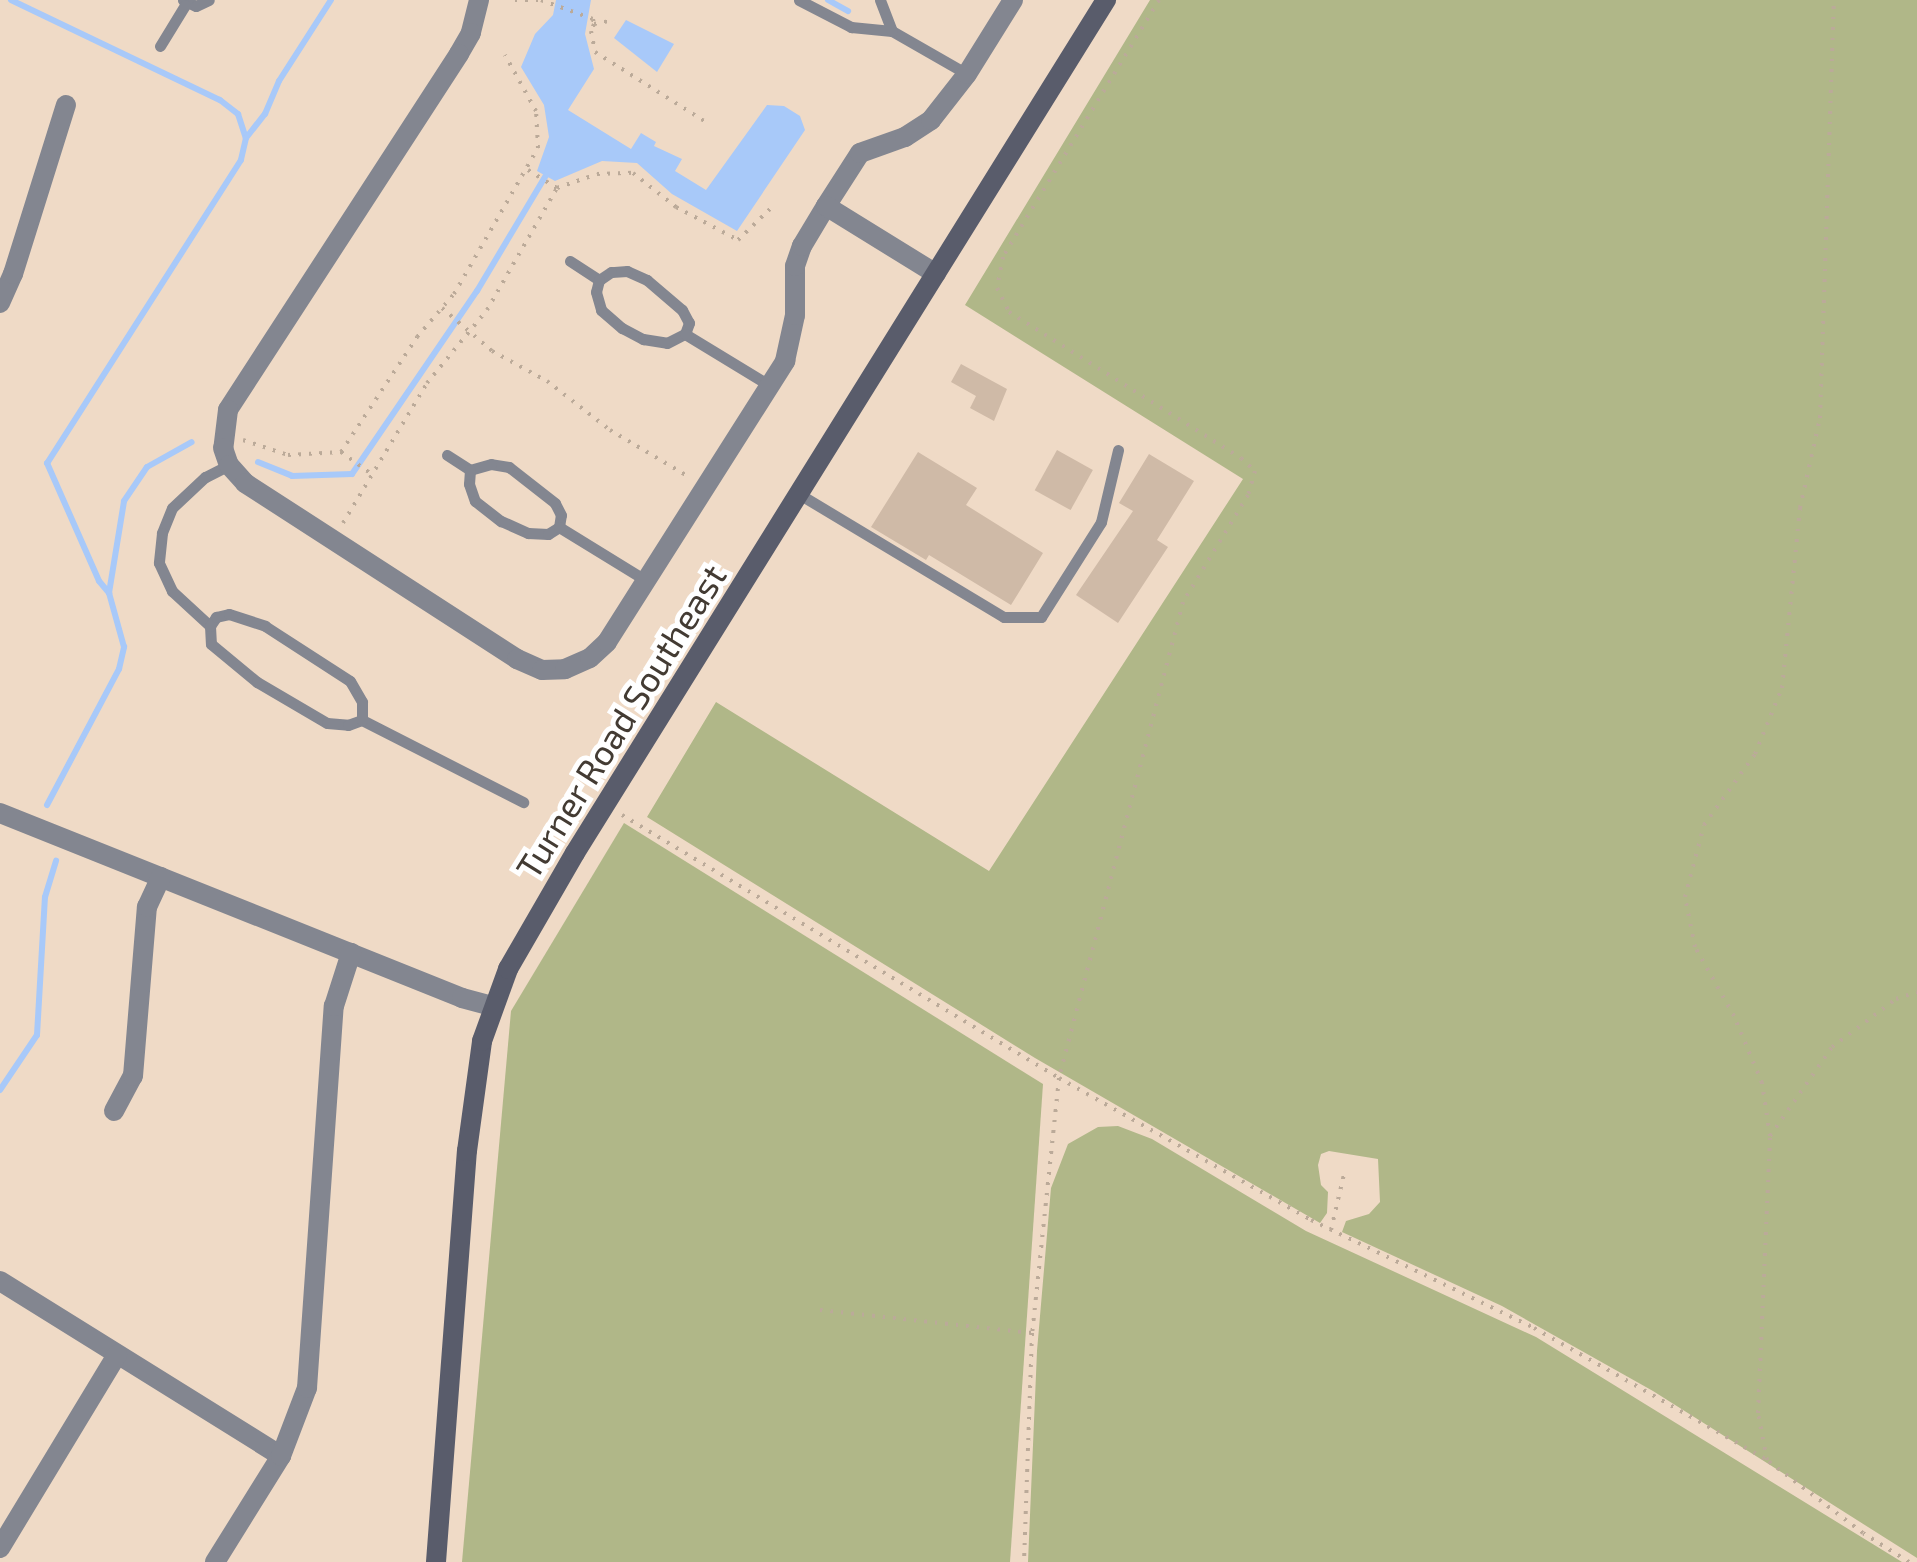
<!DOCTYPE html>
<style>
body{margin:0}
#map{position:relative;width:1917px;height:1562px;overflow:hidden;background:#efdac6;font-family:"Exo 2",sans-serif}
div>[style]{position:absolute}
.green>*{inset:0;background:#b0b788}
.water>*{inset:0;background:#a8c9f9}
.stream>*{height:6px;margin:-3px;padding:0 3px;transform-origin:3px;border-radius:3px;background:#a8c9f9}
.building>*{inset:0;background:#cfbaa7;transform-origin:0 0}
.path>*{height:4px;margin-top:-2px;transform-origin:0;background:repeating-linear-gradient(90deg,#ba9 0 2.5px,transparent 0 10.5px)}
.service>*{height:11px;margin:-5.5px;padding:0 5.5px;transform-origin:5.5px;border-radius:5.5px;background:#838690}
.minor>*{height:20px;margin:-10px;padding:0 10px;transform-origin:10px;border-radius:10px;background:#838690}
.secondary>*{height:20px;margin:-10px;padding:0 10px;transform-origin:10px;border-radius:10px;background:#595c6b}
span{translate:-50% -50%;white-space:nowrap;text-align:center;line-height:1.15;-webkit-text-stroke:10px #fff;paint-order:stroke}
.street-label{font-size:35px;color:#433b33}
</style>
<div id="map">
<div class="green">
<i style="clip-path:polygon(1150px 0,1917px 0,1917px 1558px,1653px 1391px,1502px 1306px,1342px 1232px,1346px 1221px,1369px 1214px,1380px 1202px,1378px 1159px,1329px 1151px,1321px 1154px,1318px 1165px,1321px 1185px,1328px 1192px,1327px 1213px,1320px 1223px,1035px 1058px,647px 817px,716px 702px,989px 871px,1243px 479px,965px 305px)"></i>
<i style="clip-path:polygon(624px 823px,1043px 1084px,1010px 1562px,462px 1562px,511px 1011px)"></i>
<i style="clip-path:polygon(1118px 1126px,1152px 1139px,1306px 1231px,1536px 1337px,1902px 1562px,1028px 1562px,1037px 1351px,1051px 1188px,1068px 1144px,1098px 1127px)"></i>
</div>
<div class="water">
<i style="clip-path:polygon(556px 0,591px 0,585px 34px,594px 69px,568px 110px,631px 149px,641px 133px,656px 142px,654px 146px,682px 159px,675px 171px,706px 190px,767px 105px,784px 106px,800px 116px,805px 130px,737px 231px,672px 194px,637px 163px,602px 161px,555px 181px,537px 171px,549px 137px,544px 105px,521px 67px,535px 34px,553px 15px)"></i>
<i style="clip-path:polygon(626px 20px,674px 44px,657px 72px,614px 38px)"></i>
</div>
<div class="stream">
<i style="left:11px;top:0;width:232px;rotate:25.6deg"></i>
<i style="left:220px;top:100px;width:23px;rotate:38deg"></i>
<i style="left:238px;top:114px;width:25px;rotate:72deg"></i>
<i style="left:246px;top:138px;width:23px;rotate:103deg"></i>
<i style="left:241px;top:160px;width:360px;rotate:122.6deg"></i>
<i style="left:47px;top:463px;width:129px;rotate:66.2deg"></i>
<i style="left:99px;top:581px;width:16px;rotate:50deg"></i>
<i style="left:828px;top:0;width:23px;rotate:29deg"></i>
<i style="left:246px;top:138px;width:31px;rotate:-52deg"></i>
<i style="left:265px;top:114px;width:36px;rotate:-67deg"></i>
<i style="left:279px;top:81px;width:96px;rotate:-57.3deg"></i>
<i style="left:258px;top:462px;width:37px;rotate:22deg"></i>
<i style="left:292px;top:476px;width:60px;rotate:-1.9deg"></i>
<i style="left:352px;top:474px;width:222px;rotate:-55.7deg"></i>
<i style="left:477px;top:291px;width:141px;rotate:-59.2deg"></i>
<i style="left:47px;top:805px;width:154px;rotate:-62.1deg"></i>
<i style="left:119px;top:669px;width:23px;rotate:-77deg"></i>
<i style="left:124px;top:647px;width:56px;rotate:-105.5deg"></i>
<i style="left:109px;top:593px;width:93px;rotate:-80.7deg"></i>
<i style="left:124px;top:501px;width:41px;rotate:-55.9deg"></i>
<i style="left:147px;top:467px;width:51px;rotate:-29.1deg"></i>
<i style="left:0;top:1090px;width:66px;rotate:-56.1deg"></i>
<i style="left:37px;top:1035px;width:138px;rotate:-86.7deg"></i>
<i style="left:45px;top:897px;width:38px;rotate:-73deg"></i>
</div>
<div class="building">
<i style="clip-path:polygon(961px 364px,1007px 389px,994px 421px,970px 408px,976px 396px,951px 382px)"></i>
<i style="left:1057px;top:450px;width:41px;height:46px;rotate:29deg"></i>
<i style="clip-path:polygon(918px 452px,977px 488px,966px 505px,1043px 553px,1011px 605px,929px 555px,926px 560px,871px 527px)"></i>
<i style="clip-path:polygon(1149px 454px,1194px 481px,1157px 540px,1168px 547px,1118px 623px,1076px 595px,1133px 511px,1119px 503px)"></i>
</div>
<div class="path">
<i style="left:515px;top:0;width:24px"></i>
<i style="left:541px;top:0;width:55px;rotate:20.1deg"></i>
<i style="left:593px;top:19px;width:5px;rotate:79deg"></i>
<i style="left:594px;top:24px;width:15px;rotate:-11deg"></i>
<i style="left:1159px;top:0;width:301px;rotate:121.3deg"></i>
<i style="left:1003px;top:257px;width:32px;rotate:101deg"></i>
<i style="left:997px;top:288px;width:27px;rotate:63deg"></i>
<i style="left:1009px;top:312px;width:274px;rotate:32.2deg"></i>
<i style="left:1241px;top:458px;width:19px;rotate:43deg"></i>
<i style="left:1255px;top:471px;width:25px;rotate:106deg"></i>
<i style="left:1248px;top:495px;width:125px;rotate:121.3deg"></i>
<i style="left:1183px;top:602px;width:492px;rotate:104.6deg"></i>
<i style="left:1059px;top:1078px;width:289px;rotate:29.4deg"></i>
<i style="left:1311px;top:1220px;width:248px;rotate:25.8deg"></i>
<i style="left:1534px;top:1328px;width:268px;rotate:29.5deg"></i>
<i style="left:594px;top:24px;width:8px;rotate:113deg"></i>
<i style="left:591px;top:31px;width:21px;rotate:79deg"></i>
<i style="left:595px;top:52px;width:129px;rotate:32.3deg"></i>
<i style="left:528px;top:170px;width:34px;rotate:32deg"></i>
<i style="left:442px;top:308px;width:66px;rotate:40.7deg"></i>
<i style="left:492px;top:351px;width:63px;rotate:28.6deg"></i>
<i style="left:547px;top:381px;width:80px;rotate:37.9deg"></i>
<i style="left:610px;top:430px;width:92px;rotate:30.7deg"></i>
<i style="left:243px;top:440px;width:47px;rotate:18.4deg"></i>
<i style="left:288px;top:455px;width:53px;rotate:-3.2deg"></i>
<i style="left:341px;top:452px;width:138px;rotate:-56.5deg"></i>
<i style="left:417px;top:337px;width:57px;rotate:-49.3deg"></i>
<i style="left:454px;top:294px;width:168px;rotate:-60.1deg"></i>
<i style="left:538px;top:148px;width:37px;rotate:-93deg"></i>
<i style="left:536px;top:111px;width:64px;rotate:-119deg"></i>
<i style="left:341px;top:452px;width:39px;rotate:36deg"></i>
<i style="left:343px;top:523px;width:163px;rotate:-59deg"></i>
<i style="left:427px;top:383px;width:94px;rotate:-50.6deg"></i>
<i style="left:487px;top:310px;width:141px;rotate:-60.2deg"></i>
<i style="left:557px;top:188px;width:42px;rotate:-19.3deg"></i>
<i style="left:597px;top:174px;width:36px;rotate:-2deg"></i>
<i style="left:633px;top:173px;width:55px;rotate:38.3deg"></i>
<i style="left:676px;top:207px;width:70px;rotate:28deg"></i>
<i style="left:738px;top:240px;width:46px;rotate:-44.1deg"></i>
<i style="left:622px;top:815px;width:510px;rotate:31.04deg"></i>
<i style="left:1059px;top:1078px;width:256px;rotate:96deg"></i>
<i style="left:1032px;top:1333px;width:229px;rotate:92deg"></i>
<i style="left:1770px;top:1136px;width:54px;rotate:-98.6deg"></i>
<i style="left:1762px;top:1083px;width:73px;rotate:-112.7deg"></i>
<i style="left:1734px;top:1016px;width:79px;rotate:-119.5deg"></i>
<i style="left:1695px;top:947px;width:51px;rotate:-101.3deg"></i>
<i style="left:1685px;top:897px;width:74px;rotate:-75.2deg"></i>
<i style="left:1704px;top:825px;width:87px;rotate:-54.3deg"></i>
<i style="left:1755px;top:754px;width:71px;rotate:-67.8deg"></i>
<i style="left:1782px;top:688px;width:181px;rotate:-84.3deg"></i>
<i style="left:1800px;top:508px;width:92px;rotate:-77.5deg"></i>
<i style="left:1820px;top:418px;width:418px;rotate:-88.1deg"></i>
<i style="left:1331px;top:1230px;width:62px;rotate:-76.9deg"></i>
<i style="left:820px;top:1310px;width:213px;rotate:6.2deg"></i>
<i style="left:1909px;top:1562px;width:54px;rotate:-147.8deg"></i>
<i style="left:1863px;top:1533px;width:121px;rotate:-142.8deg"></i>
<i style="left:1767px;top:1460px;width:48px;rotate:-100.8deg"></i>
<i style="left:1758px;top:1413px;width:277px;rotate:-87.5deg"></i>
<i style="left:1770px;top:1136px;width:108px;rotate:-55.1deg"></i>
<i style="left:1832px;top:1047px;width:80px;rotate:-36.9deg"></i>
<i style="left:1896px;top:999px;width:22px;rotate:-18deg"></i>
</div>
<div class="service">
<i style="left:183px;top:0;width:14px;rotate:25deg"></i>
<i style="left:196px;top:6px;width:14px;rotate:-25deg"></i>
<i style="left:799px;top:0;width:59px;rotate:27.4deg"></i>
<i style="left:851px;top:27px;width:41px;rotate:5.6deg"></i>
<i style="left:892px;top:31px;width:86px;rotate:29.8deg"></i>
<i style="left:880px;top:0;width:33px;rotate:69deg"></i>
<i style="left:160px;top:46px;width:48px;rotate:-58.6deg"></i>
<i style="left:570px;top:261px;width:35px;rotate:33deg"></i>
<i style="left:685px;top:334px;width:12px;rotate:-70deg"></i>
<i style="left:689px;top:323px;width:15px;rotate:-118deg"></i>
<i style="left:682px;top:310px;width:46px;rotate:-139.4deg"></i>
<i style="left:647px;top:280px;width:22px;rotate:-156deg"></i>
<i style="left:627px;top:271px;width:16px;rotate:176deg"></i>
<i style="left:611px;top:272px;width:14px;rotate:146deg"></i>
<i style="left:599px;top:280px;width:12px;rotate:104deg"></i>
<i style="left:596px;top:292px;width:19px;rotate:74deg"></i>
<i style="left:601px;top:310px;width:28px;rotate:41deg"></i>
<i style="left:622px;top:328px;width:24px;rotate:28deg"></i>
<i style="left:643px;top:339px;width:24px;rotate:9deg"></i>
<i style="left:667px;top:343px;width:20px;rotate:-27deg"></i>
<i style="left:685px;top:334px;width:98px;rotate:31.3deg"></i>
<i style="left:447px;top:455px;width:27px;rotate:33deg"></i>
<i style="left:229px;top:465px;width:27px;rotate:153deg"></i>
<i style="left:205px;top:477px;width:45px;rotate:136.8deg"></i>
<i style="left:172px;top:508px;width:27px;rotate:112deg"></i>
<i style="left:162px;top:533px;width:30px;rotate:96deg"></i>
<i style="left:159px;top:563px;width:31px;rotate:65deg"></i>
<i style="left:172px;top:591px;width:52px;rotate:42.6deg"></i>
<i style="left:210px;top:626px;width:18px;rotate:87deg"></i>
<i style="left:211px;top:644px;width:60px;rotate:39.6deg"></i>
<i style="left:257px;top:682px;width:81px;rotate:30.4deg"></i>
<i style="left:327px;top:723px;width:21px;rotate:5deg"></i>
<i style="left:348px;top:725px;width:15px;rotate:-20deg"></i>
<i style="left:362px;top:720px;width:181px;rotate:27deg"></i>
<i style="left:799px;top:494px;width:239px;rotate:31deg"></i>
<i style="left:1004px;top:617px;width:37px"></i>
<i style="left:1041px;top:617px;width:112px;rotate:-57.7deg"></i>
<i style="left:1101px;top:522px;width:74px;rotate:-76.7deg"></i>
<i style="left:559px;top:527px;width:12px;rotate:-81deg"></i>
<i style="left:561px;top:515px;width:13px;rotate:-117deg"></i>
<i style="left:555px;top:503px;width:58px;rotate:-142deg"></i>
<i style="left:509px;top:467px;width:18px;rotate:-171deg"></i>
<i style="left:491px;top:464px;width:22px;rotate:164deg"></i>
<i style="left:470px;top:470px;width:14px;rotate:94deg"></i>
<i style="left:469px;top:484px;width:18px;rotate:71deg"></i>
<i style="left:475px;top:501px;width:33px;rotate:38deg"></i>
<i style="left:501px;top:521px;width:30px;rotate:24deg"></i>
<i style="left:528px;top:533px;width:20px;rotate:3deg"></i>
<i style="left:548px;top:534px;width:13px;rotate:-32deg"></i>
<i style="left:559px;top:527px;width:101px;rotate:31.6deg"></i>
<i style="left:210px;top:626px;width:11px;rotate:-56deg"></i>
<i style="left:216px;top:617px;width:13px;rotate:-13deg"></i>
<i style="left:229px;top:614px;width:38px;rotate:18deg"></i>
<i style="left:265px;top:626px;width:101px;rotate:32.9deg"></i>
<i style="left:350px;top:681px;width:24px;rotate:60deg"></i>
<i style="left:362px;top:702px;width:18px;rotate:90deg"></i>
</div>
<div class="minor">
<i style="left:479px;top:0;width:34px;rotate:104deg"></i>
<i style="left:471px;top:33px;width:24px;rotate:120deg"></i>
<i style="left:459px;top:54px;width:424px;rotate:123deg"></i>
<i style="left:228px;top:410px;width:38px;rotate:97deg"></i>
<i style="left:223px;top:448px;width:18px;rotate:71deg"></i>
<i style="left:229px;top:465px;width:24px;rotate:48deg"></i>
<i style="left:245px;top:483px;width:324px;rotate:32.9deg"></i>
<i style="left:517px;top:659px;width:27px;rotate:24deg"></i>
<i style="left:542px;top:670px;width:23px;rotate:-2deg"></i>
<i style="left:565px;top:669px;width:27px;rotate:-24deg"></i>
<i style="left:590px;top:658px;width:23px;rotate:-43deg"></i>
<i style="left:607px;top:642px;width:333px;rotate:-57.6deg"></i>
<i style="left:785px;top:361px;width:47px;rotate:-77.7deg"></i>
<i style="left:795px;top:315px;width:49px;rotate:-90deg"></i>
<i style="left:795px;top:266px;width:21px;rotate:-71deg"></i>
<i style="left:802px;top:246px;width:47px;rotate:-59deg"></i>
<i style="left:826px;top:206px;width:63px;rotate:-57.3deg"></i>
<i style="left:860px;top:153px;width:48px;rotate:-19.6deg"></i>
<i style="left:905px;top:137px;width:31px;rotate:-33deg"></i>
<i style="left:931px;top:120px;width:58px;rotate:-52deg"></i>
<i style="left:967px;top:74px;width:87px;rotate:-58.1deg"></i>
<i style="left:826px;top:206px;width:129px;rotate:31.7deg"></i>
<i style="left:0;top:303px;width:32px;rotate:-66deg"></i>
<i style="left:13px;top:274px;width:177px;rotate:-72.6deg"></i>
<i style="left:0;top:813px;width:498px;rotate:21.8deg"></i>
<i style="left:462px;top:998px;width:31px;rotate:15deg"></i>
<i style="left:114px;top:1111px;width:40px;rotate:-62deg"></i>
<i style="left:133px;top:1076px;width:170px;rotate:-85.3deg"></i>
<i style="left:147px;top:907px;width:33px;rotate:-65deg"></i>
<i style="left:0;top:1281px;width:331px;rotate:31.9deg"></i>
<i style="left:281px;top:1456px;width:125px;rotate:121.9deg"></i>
<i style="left:281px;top:1456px;width:73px;rotate:-69.1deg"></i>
<i style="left:307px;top:1388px;width:383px;rotate:-86deg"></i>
<i style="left:334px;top:1006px;width:56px;rotate:-72.2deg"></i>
<i style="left:0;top:1548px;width:226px;rotate:-58.8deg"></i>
</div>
<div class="secondary">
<i style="left:436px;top:1562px;width:412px;rotate:-85.7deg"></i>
<i style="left:467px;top:1151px;width:111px;rotate:-82.2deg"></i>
<i style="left:482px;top:1041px;width:77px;rotate:-70.1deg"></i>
<i style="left:508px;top:969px;width:134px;rotate:-60deg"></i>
<i style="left:575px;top:853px;width:1005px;rotate:-58.1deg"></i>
</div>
<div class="street-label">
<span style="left:620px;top:721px;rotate:-58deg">Turner Road Southeast</span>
</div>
</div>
